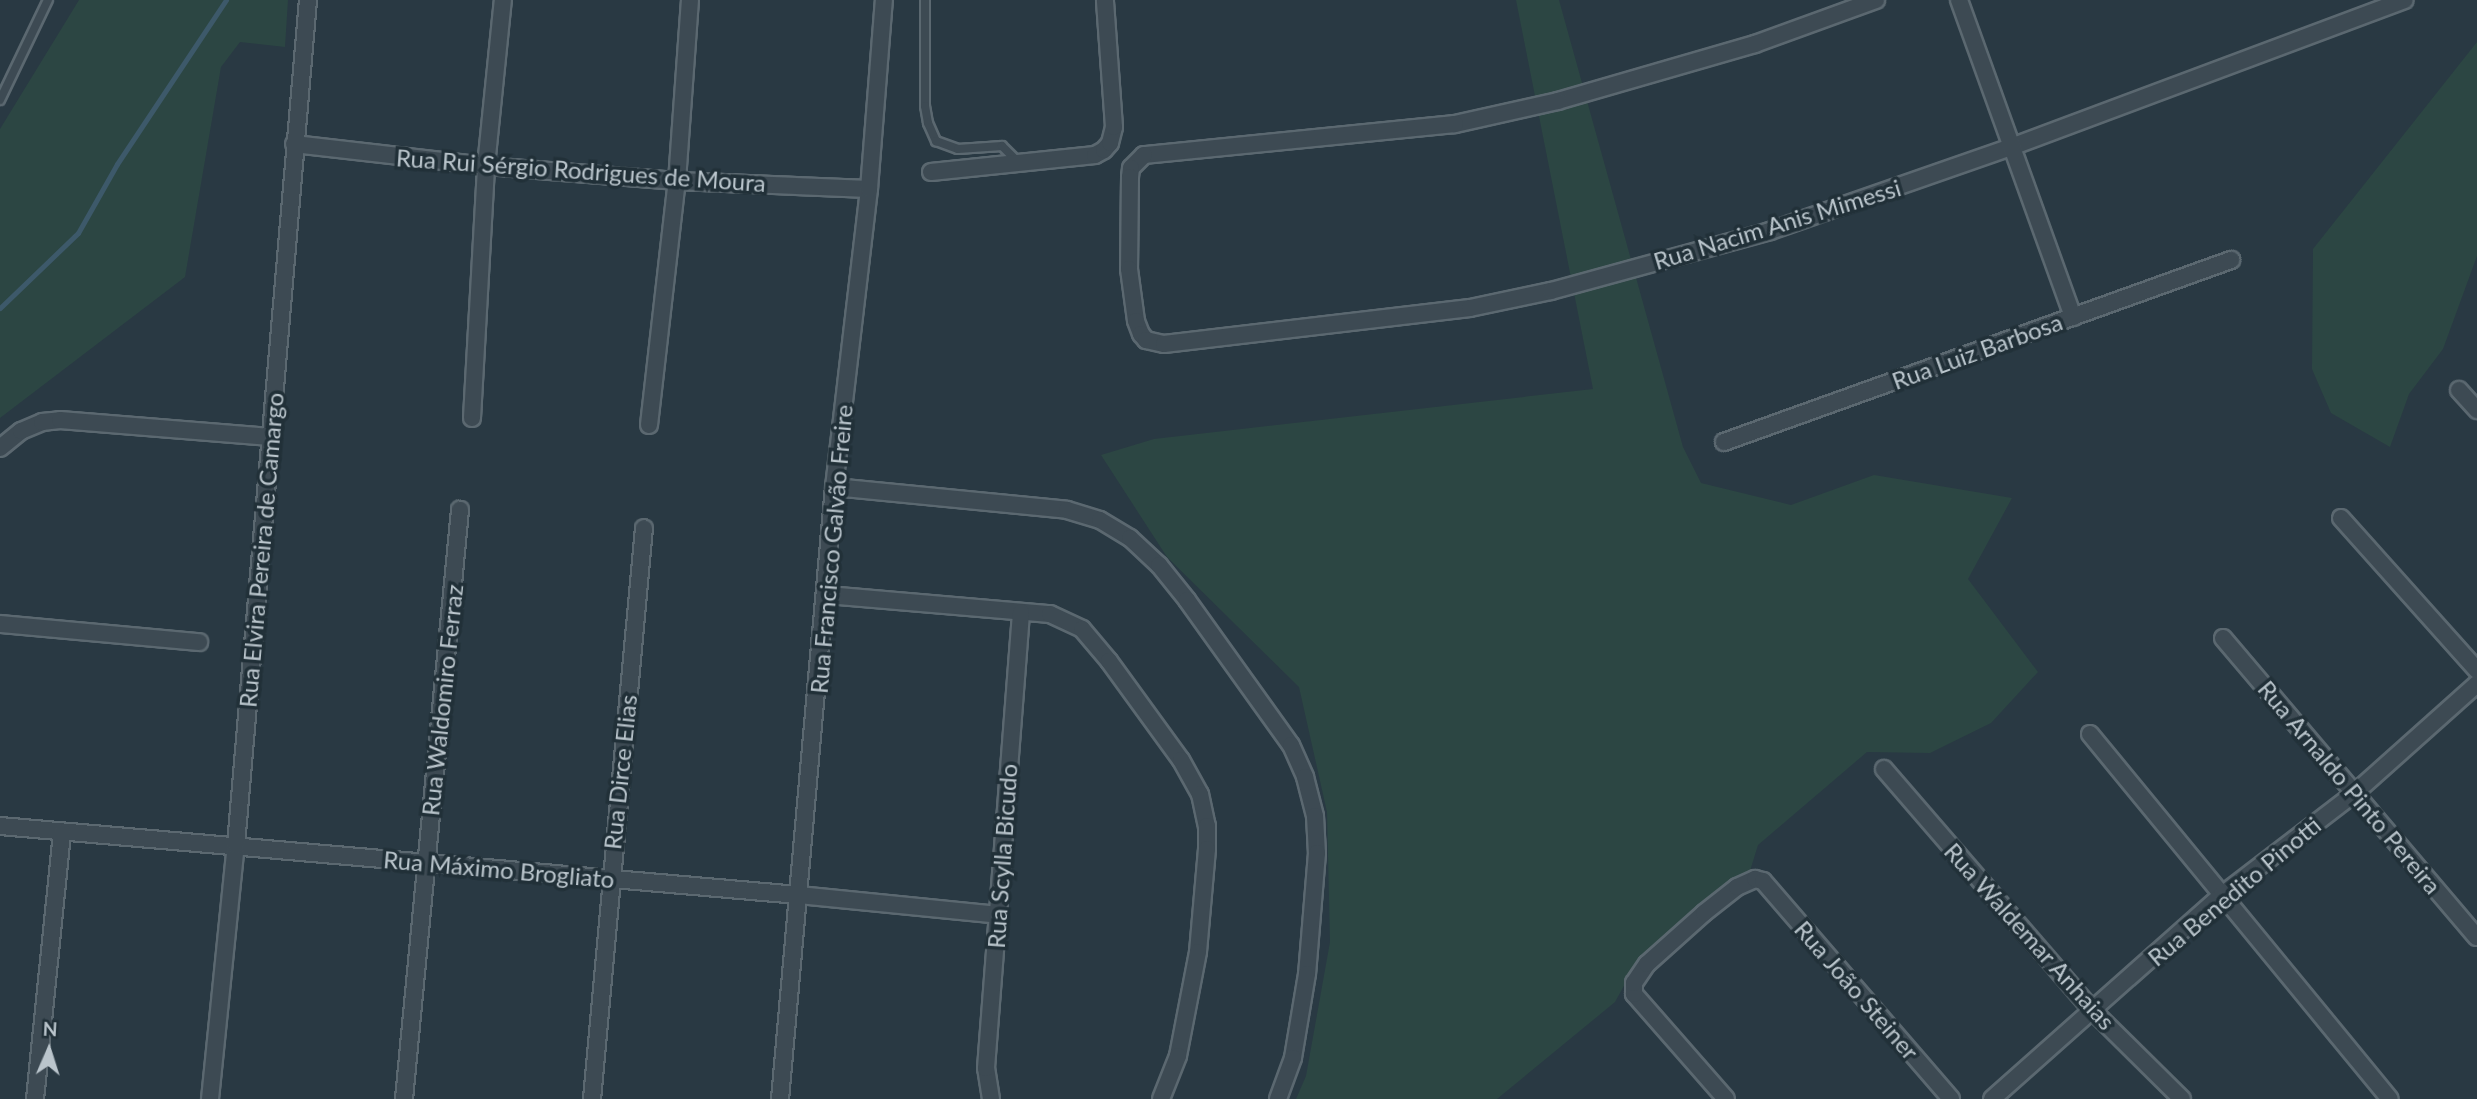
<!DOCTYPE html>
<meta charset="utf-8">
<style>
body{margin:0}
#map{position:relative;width:2477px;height:1099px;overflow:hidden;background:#293943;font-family:Lato,sans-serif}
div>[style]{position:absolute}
.green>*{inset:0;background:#2c4643}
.stream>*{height:5px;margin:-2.5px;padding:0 2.5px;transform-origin:2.5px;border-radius:2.5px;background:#3d596a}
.roads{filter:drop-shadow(2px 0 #5b6870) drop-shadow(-2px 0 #5b6870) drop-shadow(0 2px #5b6870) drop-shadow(0 -2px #5b6870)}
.service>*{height:8px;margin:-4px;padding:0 4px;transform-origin:4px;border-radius:4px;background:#3d4a53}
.minor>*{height:16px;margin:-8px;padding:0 8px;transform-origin:8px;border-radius:8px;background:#3d4a53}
span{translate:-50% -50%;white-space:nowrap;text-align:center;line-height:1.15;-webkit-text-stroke:7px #213038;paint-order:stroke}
.street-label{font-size:24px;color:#bac5cc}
.north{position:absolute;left:14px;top:1015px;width:70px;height:70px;-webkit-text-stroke:5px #213038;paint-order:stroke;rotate:3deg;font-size:19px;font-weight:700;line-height:28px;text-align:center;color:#bac5cc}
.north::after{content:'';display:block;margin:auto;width:24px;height:32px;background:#bac5cc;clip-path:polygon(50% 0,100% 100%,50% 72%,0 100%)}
</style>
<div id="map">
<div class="green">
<i style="clip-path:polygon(79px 0,288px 0,285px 47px,240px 42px,221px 67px,185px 277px,0 418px,0 129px)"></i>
<i style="clip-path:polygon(1516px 0,1559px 0,1683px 447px,1701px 483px,1791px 505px,1874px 475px,2012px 498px,1968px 579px,2038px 672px,1991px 723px,1930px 753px,1867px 752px,1758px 845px,1750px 871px,1631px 973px,1615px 1002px,1497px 1099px,1296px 1099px,1306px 1076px,1330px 942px,1327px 812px,1299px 687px,1167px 557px,1101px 455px,1154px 439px,1593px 389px)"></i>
<i style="clip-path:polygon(2477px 42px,2477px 256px,2443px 349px,2409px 394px,2390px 447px,2331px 413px,2312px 369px,2313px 249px)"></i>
</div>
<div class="stream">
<i style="left:0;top:308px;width:108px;rotate:-43.9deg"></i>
<i style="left:78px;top:233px;width:79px;rotate:-60.5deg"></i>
<i style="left:117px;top:164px;width:197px;rotate:-56.4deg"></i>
</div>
<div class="roads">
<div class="service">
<i style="left:925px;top:0;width:106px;rotate:90deg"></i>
<i style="left:925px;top:106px;width:17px;rotate:80deg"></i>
<i style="left:928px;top:123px;width:20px;rotate:66deg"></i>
<i style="left:936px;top:141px;width:23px;rotate:20deg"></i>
<i style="left:958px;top:149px;width:44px;rotate:-3.9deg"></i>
<i style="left:1002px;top:146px;width:21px;rotate:45deg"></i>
<i style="left:0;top:100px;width:111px;rotate:-64.4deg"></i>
</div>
<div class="minor">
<i style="left:1876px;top:0;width:129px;rotate:160deg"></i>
<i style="left:1755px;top:44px;width:205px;rotate:163.9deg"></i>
<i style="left:1558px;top:101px;width:106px;rotate:167.4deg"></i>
<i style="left:1455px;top:124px;width:313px;rotate:174.3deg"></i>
<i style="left:1144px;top:155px;width:18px;rotate:135deg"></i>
<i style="left:1131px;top:168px;width:9px;rotate:96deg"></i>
<i style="left:1130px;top:177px;width:92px;rotate:90.6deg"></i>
<i style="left:1129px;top:269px;width:52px;rotate:82.3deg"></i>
<i style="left:1136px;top:321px;width:14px;rotate:69deg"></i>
<i style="left:1141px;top:334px;width:8px;rotate:50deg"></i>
<i style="left:1146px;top:340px;width:18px;rotate:13deg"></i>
<i style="left:1164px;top:344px;width:308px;rotate:-6.7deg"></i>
<i style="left:1470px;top:308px;width:83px;rotate:-11.9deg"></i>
<i style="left:1551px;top:291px;width:227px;rotate:-15.3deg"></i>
<i style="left:1770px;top:231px;width:258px;rotate:-19.2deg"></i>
<i style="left:2014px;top:146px;width:417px;rotate:-20.5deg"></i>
<i style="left:1959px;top:0;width:337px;rotate:70.2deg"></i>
<i style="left:294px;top:144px;width:193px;rotate:6.5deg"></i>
<i style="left:486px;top:166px;width:192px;rotate:4.5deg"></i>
<i style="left:677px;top:181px;width:192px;rotate:2.4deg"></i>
<i style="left:931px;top:172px;width:165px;rotate:-5.9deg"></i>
<i style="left:1095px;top:155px;width:10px;rotate:-29deg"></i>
<i style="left:1104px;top:150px;width:9px;rotate:-49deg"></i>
<i style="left:1110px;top:143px;width:16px;rotate:-76deg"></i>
<i style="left:1114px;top:127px;width:127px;rotate:-94.1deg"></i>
<i style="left:2459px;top:390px;width:27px;rotate:48deg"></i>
<i style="left:472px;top:418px;width:252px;rotate:-86.8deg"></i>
<i style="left:486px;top:166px;width:167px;rotate:-84.2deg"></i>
<i style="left:649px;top:425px;width:246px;rotate:-83.5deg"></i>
<i style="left:677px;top:181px;width:181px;rotate:-85.9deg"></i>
<i style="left:1724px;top:442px;width:539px;rotate:-19.75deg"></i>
<i style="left:0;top:448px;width:27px;rotate:-39deg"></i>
<i style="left:21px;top:431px;width:23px;rotate:-23deg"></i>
<i style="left:42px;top:422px;width:18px;rotate:-6deg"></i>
<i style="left:60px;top:420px;width:211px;rotate:4.6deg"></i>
<i style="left:834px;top:487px;width:234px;rotate:5.6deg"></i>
<i style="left:1067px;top:510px;width:34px;rotate:17deg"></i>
<i style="left:1100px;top:520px;width:35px;rotate:31deg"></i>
<i style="left:1130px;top:538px;width:40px;rotate:43deg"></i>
<i style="left:1159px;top:565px;width:45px;rotate:51.3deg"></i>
<i style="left:1187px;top:600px;width:178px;rotate:54.4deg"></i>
<i style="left:1291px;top:745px;width:35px;rotate:66deg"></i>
<i style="left:1305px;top:777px;width:40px;rotate:75.6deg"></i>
<i style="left:1315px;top:816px;width:37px;rotate:87deg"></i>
<i style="left:1317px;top:853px;width:121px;rotate:94.7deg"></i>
<i style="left:1307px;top:974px;width:85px;rotate:99.5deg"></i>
<i style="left:1293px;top:1058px;width:44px;rotate:110.1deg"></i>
<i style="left:2341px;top:518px;width:204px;rotate:48.2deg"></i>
<i style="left:827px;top:595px;width:224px;rotate:4.9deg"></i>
<i style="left:1050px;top:614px;width:35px;rotate:25deg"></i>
<i style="left:1082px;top:629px;width:42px;rotate:49.8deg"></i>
<i style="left:1109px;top:661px;width:122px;rotate:54deg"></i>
<i style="left:1181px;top:760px;width:39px;rotate:61deg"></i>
<i style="left:1200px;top:794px;width:33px;rotate:78deg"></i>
<i style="left:1207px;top:826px;width:23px;rotate:90deg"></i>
<i style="left:1207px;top:849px;width:103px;rotate:95deg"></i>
<i style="left:1198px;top:952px;width:106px;rotate:100.9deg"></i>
<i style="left:1178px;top:1056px;width:46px;rotate:111.6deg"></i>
<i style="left:0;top:624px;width:200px;rotate:5.2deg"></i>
<i style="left:2223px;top:638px;width:392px;rotate:49.7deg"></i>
<i style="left:2090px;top:734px;width:472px;rotate:50.6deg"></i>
<i style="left:1884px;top:769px;width:320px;rotate:49.2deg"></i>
<i style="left:2093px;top:1011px;width:125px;rotate:44.7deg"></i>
<i style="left:0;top:826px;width:802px;rotate:4.94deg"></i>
<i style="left:799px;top:895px;width:200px;rotate:5.7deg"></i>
<i style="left:35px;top:1099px;width:268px;rotate:-84.2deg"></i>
<i style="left:210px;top:1099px;width:255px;rotate:-84.2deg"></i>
<i style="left:236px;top:845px;width:848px;rotate:-85.13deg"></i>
<i style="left:404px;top:1099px;width:592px;rotate:-84.57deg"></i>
<i style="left:592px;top:1099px;width:573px;rotate:-84.8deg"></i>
<i style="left:780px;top:1099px;width:614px;rotate:-84.96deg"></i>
<i style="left:834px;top:487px;width:300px;rotate:-83.3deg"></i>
<i style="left:869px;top:189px;width:190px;rotate:-85.5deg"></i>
<i style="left:991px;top:1099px;width:31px;rotate:-99deg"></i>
<i style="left:986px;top:1068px;width:457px;rotate:-85.6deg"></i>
<i style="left:1726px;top:1099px;width:140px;rotate:-131.2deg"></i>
<i style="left:1634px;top:994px;width:11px;rotate:-90deg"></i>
<i style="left:1634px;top:983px;width:23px;rotate:-56deg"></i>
<i style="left:1647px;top:964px;width:76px;rotate:-41.8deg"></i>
<i style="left:1704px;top:913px;width:42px;rotate:-38.2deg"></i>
<i style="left:1737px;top:887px;width:20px;rotate:-24deg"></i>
<i style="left:1755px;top:879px;width:8px;rotate:14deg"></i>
<i style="left:1763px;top:881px;width:288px;rotate:49.2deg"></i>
<i style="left:1992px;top:1099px;width:307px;rotate:-41.6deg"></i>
<i style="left:2222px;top:895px;width:169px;rotate:-37.5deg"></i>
<i style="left:2356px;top:792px;width:162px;rotate:-41.8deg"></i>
</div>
</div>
<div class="street-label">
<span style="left:581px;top:170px;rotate:4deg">Rua Rui Sérgio Rodrigues de Moura</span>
<span style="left:1777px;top:224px;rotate:-17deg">Rua Nacim Anis Mimessi</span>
<span style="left:1977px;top:351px;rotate:-20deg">Rua Luiz Barbosa</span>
<span style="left:831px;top:549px;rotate:-85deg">Rua Francisco Galvão Freire</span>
<span style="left:261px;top:550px;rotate:-85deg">Rua Elvira Pereira de Camargo</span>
<span style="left:442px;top:700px;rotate:-84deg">Rua Waldomiro Ferraz</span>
<span style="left:620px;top:772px;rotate:-84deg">Rua Dirce Elias</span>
<span style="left:2350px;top:787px;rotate:50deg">Rua Arnaldo Pinto Pereira</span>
<span style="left:1002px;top:856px;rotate:-86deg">Rua Scylla Bicudo</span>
<span style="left:499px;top:869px;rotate:5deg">Rua Máximo Brogliato</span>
<span style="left:2234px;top:891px;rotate:-40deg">Rua Benedito Pinotti</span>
<span style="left:2030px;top:936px;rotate:48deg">Rua Waldemar Anhaias</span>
<span style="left:1857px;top:990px;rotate:49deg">Rua João Steiner</span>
</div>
<div class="north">N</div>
</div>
